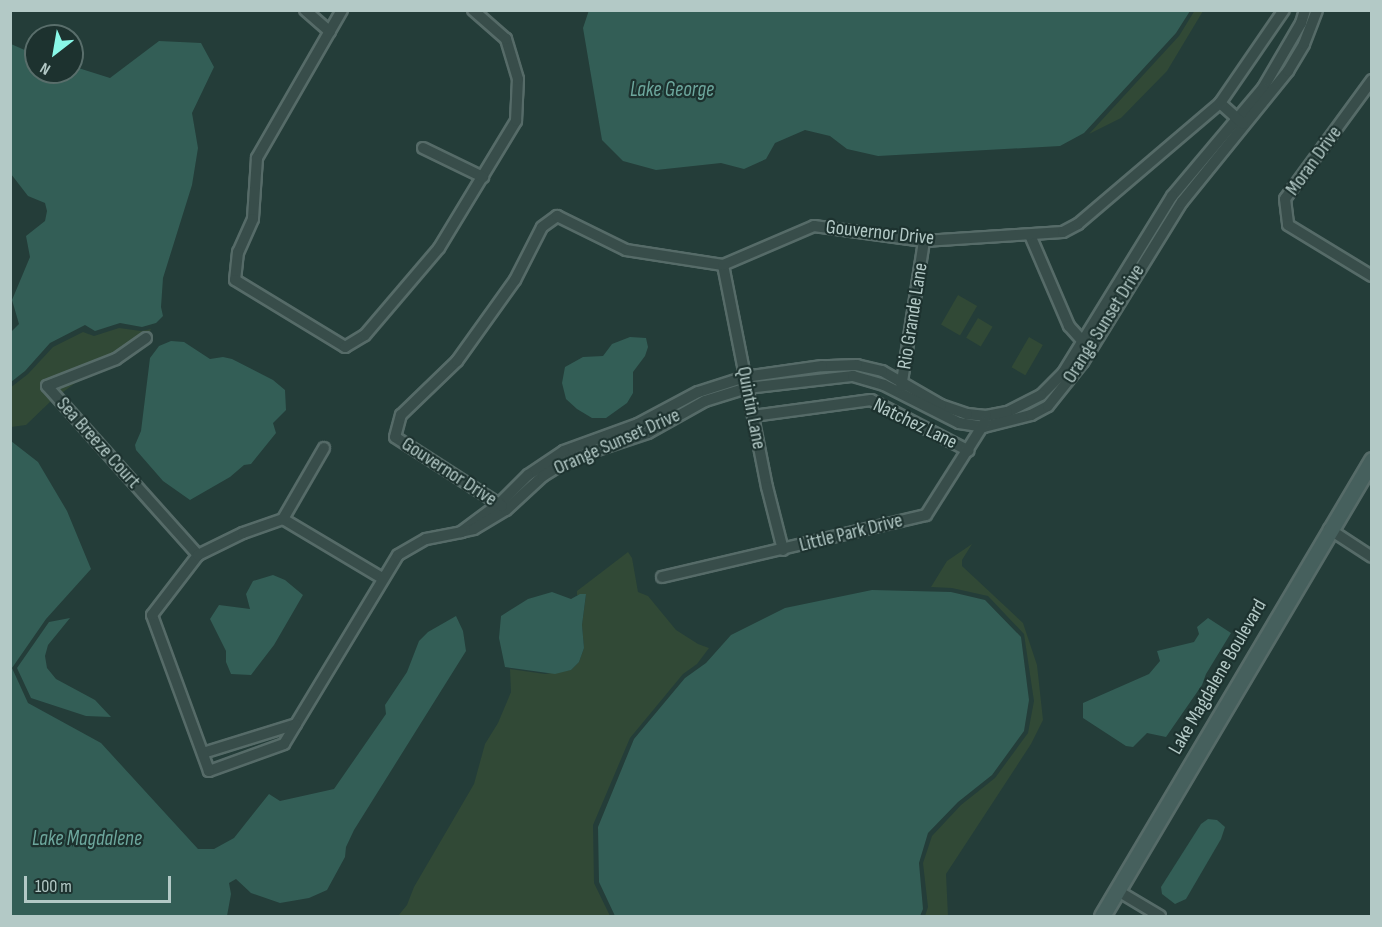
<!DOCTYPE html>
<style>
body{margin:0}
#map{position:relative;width:1382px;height:927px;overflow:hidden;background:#243d39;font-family:"Sofia Sans Condensed",sans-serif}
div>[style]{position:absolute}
.green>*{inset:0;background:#314936;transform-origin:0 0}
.water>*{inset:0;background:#335e56}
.roads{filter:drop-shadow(2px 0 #566b68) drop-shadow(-2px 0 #566b68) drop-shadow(0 2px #566b68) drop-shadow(0 -2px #566b68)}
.street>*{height:10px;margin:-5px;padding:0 5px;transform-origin:5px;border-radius:5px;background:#384d4a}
.secondary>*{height:15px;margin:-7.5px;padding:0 7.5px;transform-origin:7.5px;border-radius:7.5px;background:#46605d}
span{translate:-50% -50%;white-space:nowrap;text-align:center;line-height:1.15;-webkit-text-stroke:4.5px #1d322f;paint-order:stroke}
.street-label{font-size:20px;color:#b3c9c6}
.water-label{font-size:21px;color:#6da79d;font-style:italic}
.frame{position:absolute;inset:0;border:12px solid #b3c9c6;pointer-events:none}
.north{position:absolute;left:24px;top:24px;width:60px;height:60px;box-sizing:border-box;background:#1d322f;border:2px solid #596e6b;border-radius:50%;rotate:211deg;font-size:16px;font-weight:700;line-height:24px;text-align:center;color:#b3c9c6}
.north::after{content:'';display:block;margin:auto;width:21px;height:27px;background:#89f8e8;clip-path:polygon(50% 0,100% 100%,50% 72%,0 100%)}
.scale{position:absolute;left:24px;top:876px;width:147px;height:27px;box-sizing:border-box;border:3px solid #b3c9c6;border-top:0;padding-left:8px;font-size:18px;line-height:21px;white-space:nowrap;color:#b3c9c6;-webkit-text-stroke:4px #1d322f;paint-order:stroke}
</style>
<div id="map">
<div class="green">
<i style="clip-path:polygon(1195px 10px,1203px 11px,1167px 71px,1121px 118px,1089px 134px,1179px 36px)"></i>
<i style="left:958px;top:295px;width:22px;height:34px;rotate:30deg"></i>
<i style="left:978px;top:318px;width:17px;height:23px;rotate:31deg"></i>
<i style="clip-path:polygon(119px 328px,141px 331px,151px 329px,144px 343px,90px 372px,51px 401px,26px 425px,11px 427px,10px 388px,28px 374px,53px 347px,83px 332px,94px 336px)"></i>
<i style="left:1029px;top:337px;width:16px;height:35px;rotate:30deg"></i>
<i style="clip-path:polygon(972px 544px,962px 560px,962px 566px,1023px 623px,1037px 665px,1043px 720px,1031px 744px,946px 874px,948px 916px,925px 916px,928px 907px,923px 863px,932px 836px,961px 805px,995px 778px,1028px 733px,1034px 701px,1024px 634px,988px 596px,952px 588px,931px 587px,947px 561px)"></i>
<i style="clip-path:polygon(628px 552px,632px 558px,638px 592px,648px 596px,676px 630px,698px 644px,709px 648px,697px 664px,683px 674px,630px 738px,593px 825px,594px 883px,610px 916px,398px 916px,407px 905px,414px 887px,474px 784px,485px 744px,498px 723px,511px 692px,510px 669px,545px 674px,571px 670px,579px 662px,584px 648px,582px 625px,586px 595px,577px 595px,577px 591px)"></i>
</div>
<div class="water">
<i style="clip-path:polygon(589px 10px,1190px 10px,1190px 11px,1176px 33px,1084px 133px,1060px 146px,878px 156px,847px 149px,830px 136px,805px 130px,775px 143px,766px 159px,744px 169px,721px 163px,656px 170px,623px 161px,602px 140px,583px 28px)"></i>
<i style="clip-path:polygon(159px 41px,201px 43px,214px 67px,192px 113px,198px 148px,192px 185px,163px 278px,161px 307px,163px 316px,156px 323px,142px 327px,120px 323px,95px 331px,85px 325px,50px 343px,25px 371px,11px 382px,11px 332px,19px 324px,12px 300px,30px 257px,26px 236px,45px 221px,47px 211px,45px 203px,28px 196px,11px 174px,11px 44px,36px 55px,36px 72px,72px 72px,72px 66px,110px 78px)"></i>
<i style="clip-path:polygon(630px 337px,646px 338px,648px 347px,645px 356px,633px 372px,633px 393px,627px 403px,606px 418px,592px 418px,577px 409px,566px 399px,562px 383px,565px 367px,583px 357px,603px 356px,612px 344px)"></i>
<i style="clip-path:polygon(171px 341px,184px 342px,210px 359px,223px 357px,232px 359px,273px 380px,285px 390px,286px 410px,273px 423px,276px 433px,251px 464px,244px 465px,230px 477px,190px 500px,163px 481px,136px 450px,135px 445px,141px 431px,150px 358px,159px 346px)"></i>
<i style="clip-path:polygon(11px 441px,38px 462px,67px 511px,91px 569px,46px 619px,12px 668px,28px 703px,101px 743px,198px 849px,214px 849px,234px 838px,269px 794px,280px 801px,334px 789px,386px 714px,385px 705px,407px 672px,419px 641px,428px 632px,456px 616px,463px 631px,466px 651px,354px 830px,346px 847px,345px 857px,327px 890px,309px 898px,280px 903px,251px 893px,236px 879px,229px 883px,231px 894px,227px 916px,11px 916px)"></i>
<i style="clip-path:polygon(273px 575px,285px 580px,303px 595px,274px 645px,251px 675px,231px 674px,226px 662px,226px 651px,210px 619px,219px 605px,250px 609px,246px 594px,253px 581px)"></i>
<i style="clip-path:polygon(872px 590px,951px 592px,985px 600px,1021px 637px,1029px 700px,1024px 731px,992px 775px,958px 802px,928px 833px,919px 863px,923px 909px,920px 916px,615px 916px,599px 882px,598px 827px,634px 739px,685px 678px,706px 663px,731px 635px,785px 608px)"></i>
<i style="clip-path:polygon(552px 592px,571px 599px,580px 594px,586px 594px,582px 625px,584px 648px,579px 662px,571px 670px,555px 674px,505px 667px,499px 638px,501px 616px,528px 599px)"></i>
<i style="clip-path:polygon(70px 618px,48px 645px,45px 656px,47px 668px,56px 679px,95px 700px,111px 717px,86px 716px,31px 698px,17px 668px,49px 622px)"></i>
<i style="clip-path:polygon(1208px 618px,1231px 633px,1206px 674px,1202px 685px,1166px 737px,1147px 733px,1133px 747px,1126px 746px,1083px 718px,1083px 703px,1149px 674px,1160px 661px,1157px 651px,1194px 642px,1199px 634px,1197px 627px)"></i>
<i style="clip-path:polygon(1208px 819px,1217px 820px,1225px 827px,1221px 839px,1186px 899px,1175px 904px,1162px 894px,1161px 887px,1201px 824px)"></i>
</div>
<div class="roads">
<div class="street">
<i style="left:305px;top:10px;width:33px;rotate:41deg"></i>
<i style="left:342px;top:10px;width:171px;rotate:119.9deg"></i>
<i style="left:257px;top:158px;width:61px;rotate:93.8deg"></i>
<i style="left:253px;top:219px;width:36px;rotate:114deg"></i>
<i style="left:238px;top:252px;width:28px;rotate:96deg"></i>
<i style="left:235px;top:280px;width:129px;rotate:31.3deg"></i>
<i style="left:345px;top:347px;width:23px;rotate:-31deg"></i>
<i style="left:365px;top:335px;width:114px;rotate:-49.6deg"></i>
<i style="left:439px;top:248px;width:149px;rotate:-58.8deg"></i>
<i style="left:516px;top:121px;width:42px;rotate:-87.3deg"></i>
<i style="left:518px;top:79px;width:42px;rotate:-106.7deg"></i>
<i style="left:506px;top:39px;width:44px;rotate:-138.7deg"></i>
<i style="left:1305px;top:10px;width:14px;rotate:107deg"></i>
<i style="left:1301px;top:23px;width:75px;rotate:120.3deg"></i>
<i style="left:1263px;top:88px;width:141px;rotate:130.1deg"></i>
<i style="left:1172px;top:196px;width:208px;rotate:121.6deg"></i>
<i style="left:1063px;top:373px;width:31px;rotate:135deg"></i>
<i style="left:1041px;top:395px;width:38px;rotate:153deg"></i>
<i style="left:1007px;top:412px;width:21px;rotate:169deg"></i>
<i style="left:986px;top:416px;width:19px;rotate:-174deg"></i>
<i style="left:967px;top:414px;width:28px;rotate:-161deg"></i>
<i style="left:941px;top:405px;width:68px;rotate:-150deg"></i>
<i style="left:882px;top:371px;width:26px;rotate:-167deg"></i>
<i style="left:857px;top:365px;width:35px;rotate:178deg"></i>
<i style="left:822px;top:366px;width:78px;rotate:171.9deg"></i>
<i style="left:745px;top:377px;width:49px;rotate:162.3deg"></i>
<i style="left:698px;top:392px;width:68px;rotate:151.9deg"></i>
<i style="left:638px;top:424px;width:79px;rotate:160deg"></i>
<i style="left:564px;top:451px;width:43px;rotate:146.3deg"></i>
<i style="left:528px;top:475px;width:40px;rotate:135deg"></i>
<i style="left:500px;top:503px;width:49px;rotate:143.4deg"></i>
<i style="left:461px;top:532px;width:13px;rotate:-13deg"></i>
<i style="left:474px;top:529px;width:37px;rotate:-31deg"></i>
<i style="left:506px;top:510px;width:50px;rotate:-42.6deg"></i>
<i style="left:543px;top:476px;width:32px;rotate:-32deg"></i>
<i style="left:570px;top:459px;width:82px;rotate:-18.4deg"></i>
<i style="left:648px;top:433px;width:65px;rotate:-29.3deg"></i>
<i style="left:705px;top:401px;width:44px;rotate:-17.2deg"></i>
<i style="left:747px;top:388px;width:107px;rotate:-6.5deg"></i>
<i style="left:853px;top:376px;width:32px;rotate:16deg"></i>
<i style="left:884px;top:385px;width:84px;rotate:26.9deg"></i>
<i style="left:959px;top:423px;width:25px;rotate:9deg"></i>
<i style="left:984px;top:427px;width:49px;rotate:-14.3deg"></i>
<i style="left:1031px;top:415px;width:19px;rotate:-28deg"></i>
<i style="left:1048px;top:406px;width:56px;rotate:-51.5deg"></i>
<i style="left:1083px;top:362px;width:188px;rotate:-58.3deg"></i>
<i style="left:1182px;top:202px;width:169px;rotate:-51deg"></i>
<i style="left:1288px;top:71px;width:31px;rotate:-59deg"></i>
<i style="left:1304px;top:44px;width:36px;rotate:-69deg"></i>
<i style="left:1372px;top:80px;width:147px;rotate:126.2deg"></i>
<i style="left:1285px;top:199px;width:26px;rotate:83deg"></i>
<i style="left:1288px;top:225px;width:98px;rotate:31.3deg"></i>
<i style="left:1220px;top:103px;width:31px;rotate:42deg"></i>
<i style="left:423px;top:148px;width:67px;rotate:25.8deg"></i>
<i style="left:1030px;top:235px;width:99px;rotate:66.8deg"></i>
<i style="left:1069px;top:326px;width:24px;rotate:48deg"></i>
<i style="left:723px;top:265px;width:226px;rotate:78.8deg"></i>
<i style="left:767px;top:487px;width:65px;rotate:75.7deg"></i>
<i style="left:146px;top:338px;width:37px;rotate:145deg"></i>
<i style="left:116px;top:359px;width:74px;rotate:158.6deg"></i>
<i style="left:47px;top:386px;width:227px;rotate:48.2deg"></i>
<i style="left:901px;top:388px;width:149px;rotate:-81.1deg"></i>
<i style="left:753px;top:416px;width:119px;rotate:-7.7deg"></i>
<i style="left:871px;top:400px;width:110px;rotate:27.5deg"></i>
<i style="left:502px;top:506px;width:127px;rotate:-147.2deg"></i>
<i style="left:395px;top:437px;width:23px;rotate:-75deg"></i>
<i style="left:401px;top:415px;width:78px;rotate:-44deg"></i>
<i style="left:457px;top:361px;width:100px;rotate:-54.4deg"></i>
<i style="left:515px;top:280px;width:59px;rotate:-63deg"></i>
<i style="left:542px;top:227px;width:19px;rotate:-36deg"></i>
<i style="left:557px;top:216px;width:77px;rotate:26.2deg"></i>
<i style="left:626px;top:250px;width:98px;rotate:8.8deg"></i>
<i style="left:723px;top:265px;width:99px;rotate:-23.2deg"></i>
<i style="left:814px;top:226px;width:111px;rotate:7.8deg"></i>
<i style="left:924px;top:241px;width:139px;rotate:-3.7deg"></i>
<i style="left:1063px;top:232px;width:17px;rotate:-28deg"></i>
<i style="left:1078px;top:224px;width:187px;rotate:-40.4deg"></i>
<i style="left:1220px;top:103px;width:113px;rotate:-55.5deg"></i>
<i style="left:283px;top:519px;width:115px;rotate:30.8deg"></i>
<i style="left:1329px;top:529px;width:51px;rotate:33.1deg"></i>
<i style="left:662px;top:577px;width:271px;rotate:-13.2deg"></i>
<i style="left:926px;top:515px;width:110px;rotate:-57.6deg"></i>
<i style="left:296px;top:724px;width:197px;rotate:-58.9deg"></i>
<i style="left:398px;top:555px;width:32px;rotate:-30deg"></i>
<i style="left:426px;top:539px;width:36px;rotate:-11deg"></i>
<i style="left:203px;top:753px;width:97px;rotate:-17.3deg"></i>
<i style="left:296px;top:724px;width:23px;rotate:121deg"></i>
<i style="left:284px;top:744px;width:80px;rotate:160.2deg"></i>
<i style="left:209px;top:771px;width:166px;rotate:-110.1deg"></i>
<i style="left:152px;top:615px;width:76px;rotate:-52.5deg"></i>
<i style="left:198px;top:555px;width:50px;rotate:-26.1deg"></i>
<i style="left:243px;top:533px;width:42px;rotate:-19.3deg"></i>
<i style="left:283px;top:519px;width:82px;rotate:-60deg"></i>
<i style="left:1118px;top:891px;width:49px;rotate:30.8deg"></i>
</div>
<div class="secondary">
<i style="left:1102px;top:916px;width:530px;rotate:-59.37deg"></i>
</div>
</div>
<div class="street-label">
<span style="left:1314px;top:161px;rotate:-54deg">Moran Drive</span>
<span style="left:880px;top:233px;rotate:6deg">Gouvernor Drive</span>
<span style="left:913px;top:316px;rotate:-81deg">Rio Grande Lane</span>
<span style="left:1104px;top:324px;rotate:-58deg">Orange Sunset Drive</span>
<span style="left:751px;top:408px;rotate:79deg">Quintin Lane</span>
<span style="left:915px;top:424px;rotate:26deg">Natchez Lane</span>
<span style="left:617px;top:442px;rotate:-24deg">Orange Sunset Drive</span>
<span style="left:98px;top:443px;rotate:48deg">Sea Breeze Court</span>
<span style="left:449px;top:472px;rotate:33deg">Gouvernor Drive</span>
<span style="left:851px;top:533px;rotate:-14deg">Little Park Drive</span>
<span style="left:1218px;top:677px;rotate:-60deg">Lake Magdalene Boulevard</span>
</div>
<div class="water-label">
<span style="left:672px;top:90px">Lake George</span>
<span style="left:87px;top:839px">Lake Magdalene</span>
</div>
<div class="frame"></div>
<div class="north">N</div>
<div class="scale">100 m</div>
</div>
